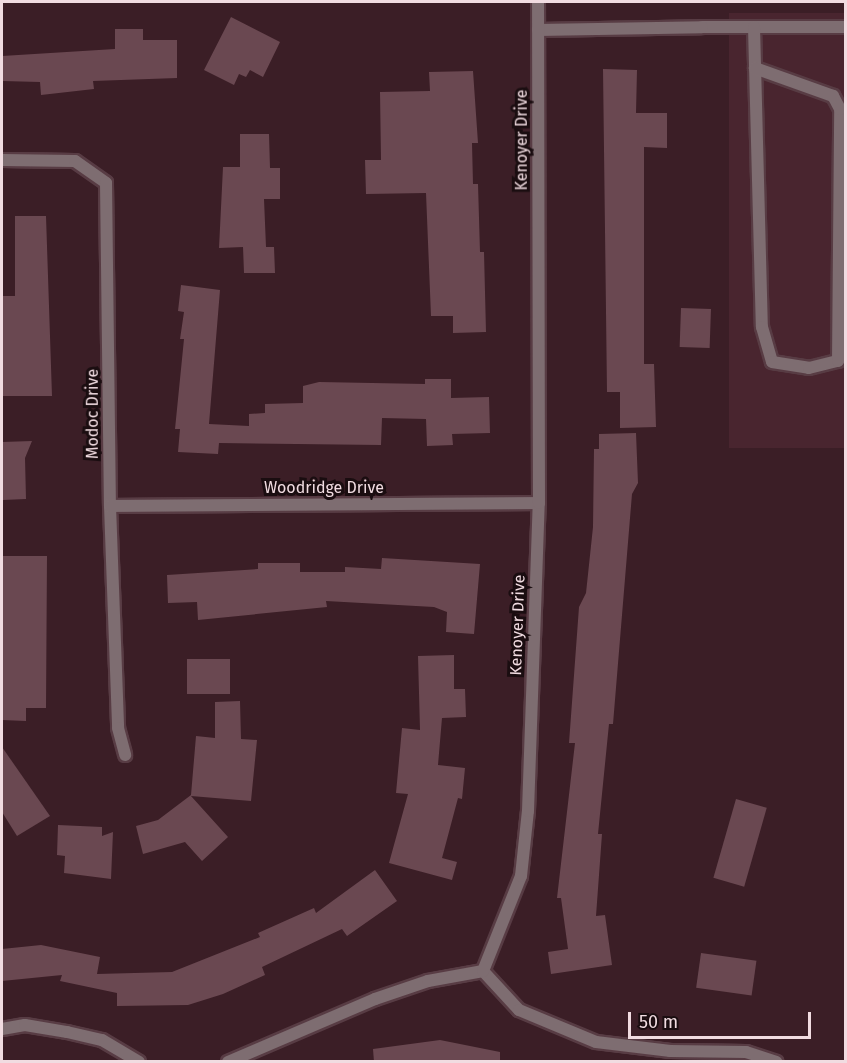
<!DOCTYPE html>
<style>
body{margin:0}
#map{position:relative;width:847px;height:1063px;overflow:hidden;background:#3b1e26;font-family:"Fira Sans",sans-serif}
div>[style]{position:absolute}
.built>*{inset:0;background:#49252f;transform-origin:0 0}
.building>*{inset:0;background:#6a4851;transform-origin:0 0}
.roads{filter:drop-shadow(2px 0 #583c44) drop-shadow(-2px 0 #583c44) drop-shadow(0 2px #583c44) drop-shadow(0 -2px #583c44)}
.lane>*{height:12px;margin:-6px;padding:0 6px;transform-origin:6px;border-radius:6px;background:#7e6d71}
.street>*{height:12px;margin:-6px;padding:0 6px;transform-origin:6px;border-radius:6px;background:#7e6d71}
span{translate:-50% -50%;white-space:nowrap;text-align:center;line-height:1.15;-webkit-text-stroke:6px #1a0d10;paint-order:stroke}
.street-label{font-size:16px;color:#f1dce1}
.frame{position:absolute;inset:0;border:3px solid #f1dce1;pointer-events:none}
.scale{position:absolute;left:628px;top:1012px;width:183px;height:27px;box-sizing:border-box;border:3px solid #f1dce1;border-top:0;padding-left:8px;font-size:18px;line-height:21px;white-space:nowrap;color:#f1dce1;-webkit-text-stroke:4px #1a0d10;paint-order:stroke}
</style>
<div id="map">
<div class="built">
<i style="left:845px;top:13px;width:435px;height:116px;rotate:90deg"></i>
</div>
<div class="building">
<i style="clip-path:polygon(231px 17px,280px 42px,263px 77px,250px 70px,246px 77px,239px 74px,234px 85px,204px 70px)"></i>
<i style="clip-path:polygon(115px 29px,143px 29px,143px 40px,177px 40px,177px 78px,93px 81px,94px 89px,41px 95px,40px 82px,2px 81px,2px 56px,115px 49px)"></i>
<i style="clip-path:polygon(603px 69px,637px 70px,636px 113px,667px 113px,667px 148px,644px 147px,644px 364px,654px 364px,656px 427px,620px 428px,620px 392px,607px 392px)"></i>
<i style="clip-path:polygon(473px 71px,478px 143px,472px 143px,473px 184px,478px 184px,480px 252px,484px 252px,486px 332px,453px 333px,453px 316px,431px 316px,426px 193px,366px 194px,365px 160px,381px 160px,380px 92px,430px 91px,429px 72px)"></i>
<i style="clip-path:polygon(240px 134px,269px 134px,270px 168px,280px 168px,280px 199px,264px 199px,266px 247px,274px 247px,275px 273px,244px 273px,243px 247px,219px 248px,223px 167px,240px 167px)"></i>
<i style="clip-path:polygon(15px 216px,46px 216px,52px 396px,2px 396px,2px 296px,15px 296px)"></i>
<i style="clip-path:polygon(181px 285px,220px 290px,209px 424px,249px 426px,249px 414px,265px 413px,265px 404px,303px 403px,303px 386px,319px 382px,425px 384px,425px 379px,451px 379px,451px 398px,489px 397px,490px 433px,452px 434px,453px 445px,427px 446px,426px 419px,382px 418px,381px 445px,219px 443px,218px 454px,178px 452px,180px 429px,175px 429px,184px 339px,180px 339px,184px 312px,178px 311px)"></i>
<i style="left:681px;top:308px;width:30px;height:39px;rotate:2deg"></i>
<i style="clip-path:polygon(636px 433px,638px 483px,632px 494px,613px 724px,609px 724px,598px 834px,602px 834px,596px 916px,605px 915px,612px 965px,551px 974px,548px 952px,568px 949px,561px 898px,557px 898px,575px 743px,569px 743px,579px 607px,586px 593px,593px 527px,594px 449px,599px 449px,599px 434px)"></i>
<i style="clip-path:polygon(32px 441px,25px 458px,26px 499px,3px 500px,2px 442px)"></i>
<i style="clip-path:polygon(2px 556px,47px 556px,46px 708px,26px 708px,26px 721px,2px 720px)"></i>
<i style="clip-path:polygon(382px 558px,480px 564px,474px 634px,446px 632px,447px 612px,434px 607px,326px 601px,327px 607px,198px 620px,197px 602px,168px 603px,167px 575px,258px 569px,258px 563px,300px 563px,300px 572px,345px 572px,345px 567px,381px 569px)"></i>
<i style="clip-path:polygon(454px 655px,454px 689px,465px 689px,466px 717px,442px 718px,438px 765px,465px 768px,462px 799px,458px 798px,442px 858px,457px 862px,452px 880px,389px 863px,408px 794px,396px 793px,402px 728px,420px 730px,418px 656px)"></i>
<i style="left:230px;top:659px;width:35px;height:43px;rotate:90deg"></i>
<i style="clip-path:polygon(240px 701px,241px 739px,257px 740px,251px 801px,191px 796px,228px 837px,202px 861px,185px 842px,143px 854px,136px 826px,158px 820px,191px 795px,196px 736px,215px 738px,215px 702px)"></i>
<i style="clip-path:polygon(2px 747px,50px 816px,17px 836px,2px 812px)"></i>
<i style="left:736px;top:799px;width:32px;height:82px;rotate:16deg"></i>
<i style="clip-path:polygon(58px 825px,102px 827px,102px 836px,113px 832px,111px 879px,64px 873px,65px 856px,57px 855px)"></i>
<i style="clip-path:polygon(375px 870px,397px 901px,347px 936px,342px 929px,262px 967px,265px 975px,223px 994px,188px 1005px,117px 1006px,117px 993px,60px 981px,62px 975px,2px 981px,2px 949px,41px 945px,100px 957px,97px 974px,172px 972px,260px 937px,258px 933px,314px 908px,316px 913px)"></i>
<i style="left:701px;top:953px;width:56px;height:35px;rotate:8deg"></i>
<i style="clip-path:polygon(440px 1040px,500px 1052px,500px 1062px,374px 1062px,373px 1049px)"></i>
</div>
<div class="roads">
<div class="lane">
<i style="left:702px;top:27px;width:144px"></i>
<i style="left:754px;top:27px;width:300px;rotate:88.5deg"></i>
<i style="left:762px;top:327px;width:36px;rotate:74deg"></i>
<i style="left:772px;top:362px;width:37px;rotate:9deg"></i>
<i style="left:809px;top:368px;width:30px;rotate:-14deg"></i>
<i style="left:838px;top:361px;width:252px;rotate:-89.5deg"></i>
<i style="left:840px;top:109px;width:15px;rotate:-118deg"></i>
<i style="left:833px;top:96px;width:83px;rotate:-160.3deg"></i>
</div>
<div class="street">
<i style="left:538px;top:30px;width:164px;rotate:-1deg"></i>
<i style="left:2px;top:160px;width:73px;rotate:0.8deg"></i>
<i style="left:75px;top:161px;width:38px;rotate:35deg"></i>
<i style="left:106px;top:183px;width:323px;rotate:89.3deg"></i>
<i style="left:110px;top:506px;width:222px;rotate:87.9deg"></i>
<i style="left:118px;top:728px;width:28px;rotate:75deg"></i>
<i style="left:110px;top:506px;width:429px;rotate:-0.4deg"></i>
<i style="left:483px;top:971px;width:53px;rotate:47.3deg"></i>
<i style="left:519px;top:1010px;width:83px;rotate:22.6deg"></i>
<i style="left:596px;top:1042px;width:75px;rotate:6.9deg"></i>
<i style="left:670px;top:1051px;width:76px;rotate:0.8deg"></i>
<i style="left:746px;top:1052px;width:32px;rotate:18deg"></i>
<i style="left:2px;top:1029px;width:23px;rotate:-10deg"></i>
<i style="left:25px;top:1025px;width:43px;rotate:9.5deg"></i>
<i style="left:67px;top:1032px;width:36px;rotate:13deg"></i>
<i style="left:102px;top:1040px;width:43px;rotate:30.7deg"></i>
<i style="left:228px;top:1062px;width:160px;rotate:-23.2deg"></i>
<i style="left:375px;top:999px;width:56px;rotate:-18.8deg"></i>
<i style="left:428px;top:981px;width:56px;rotate:-10.3deg"></i>
<i style="left:483px;top:971px;width:102px;rotate:-68.2deg"></i>
<i style="left:521px;top:876px;width:65px;rotate:-83.9deg"></i>
<i style="left:528px;top:811px;width:308px;rotate:-88deg"></i>
<i style="left:539px;top:503px;width:501px;rotate:-90.11deg"></i>
</div>
</div>
<div class="street-label">
<span style="left:522px;top:140px;rotate:-90deg">Kenoyer Drive</span>
<span style="left:93px;top:414px;rotate:-90deg">Modoc Drive</span>
<span style="left:324px;top:488px">Woodridge Drive</span>
<span style="left:518px;top:625px;rotate:-88deg">Kenoyer Drive</span>
</div>
<div class="frame"></div>
<div class="scale">50 m</div>
</div>
